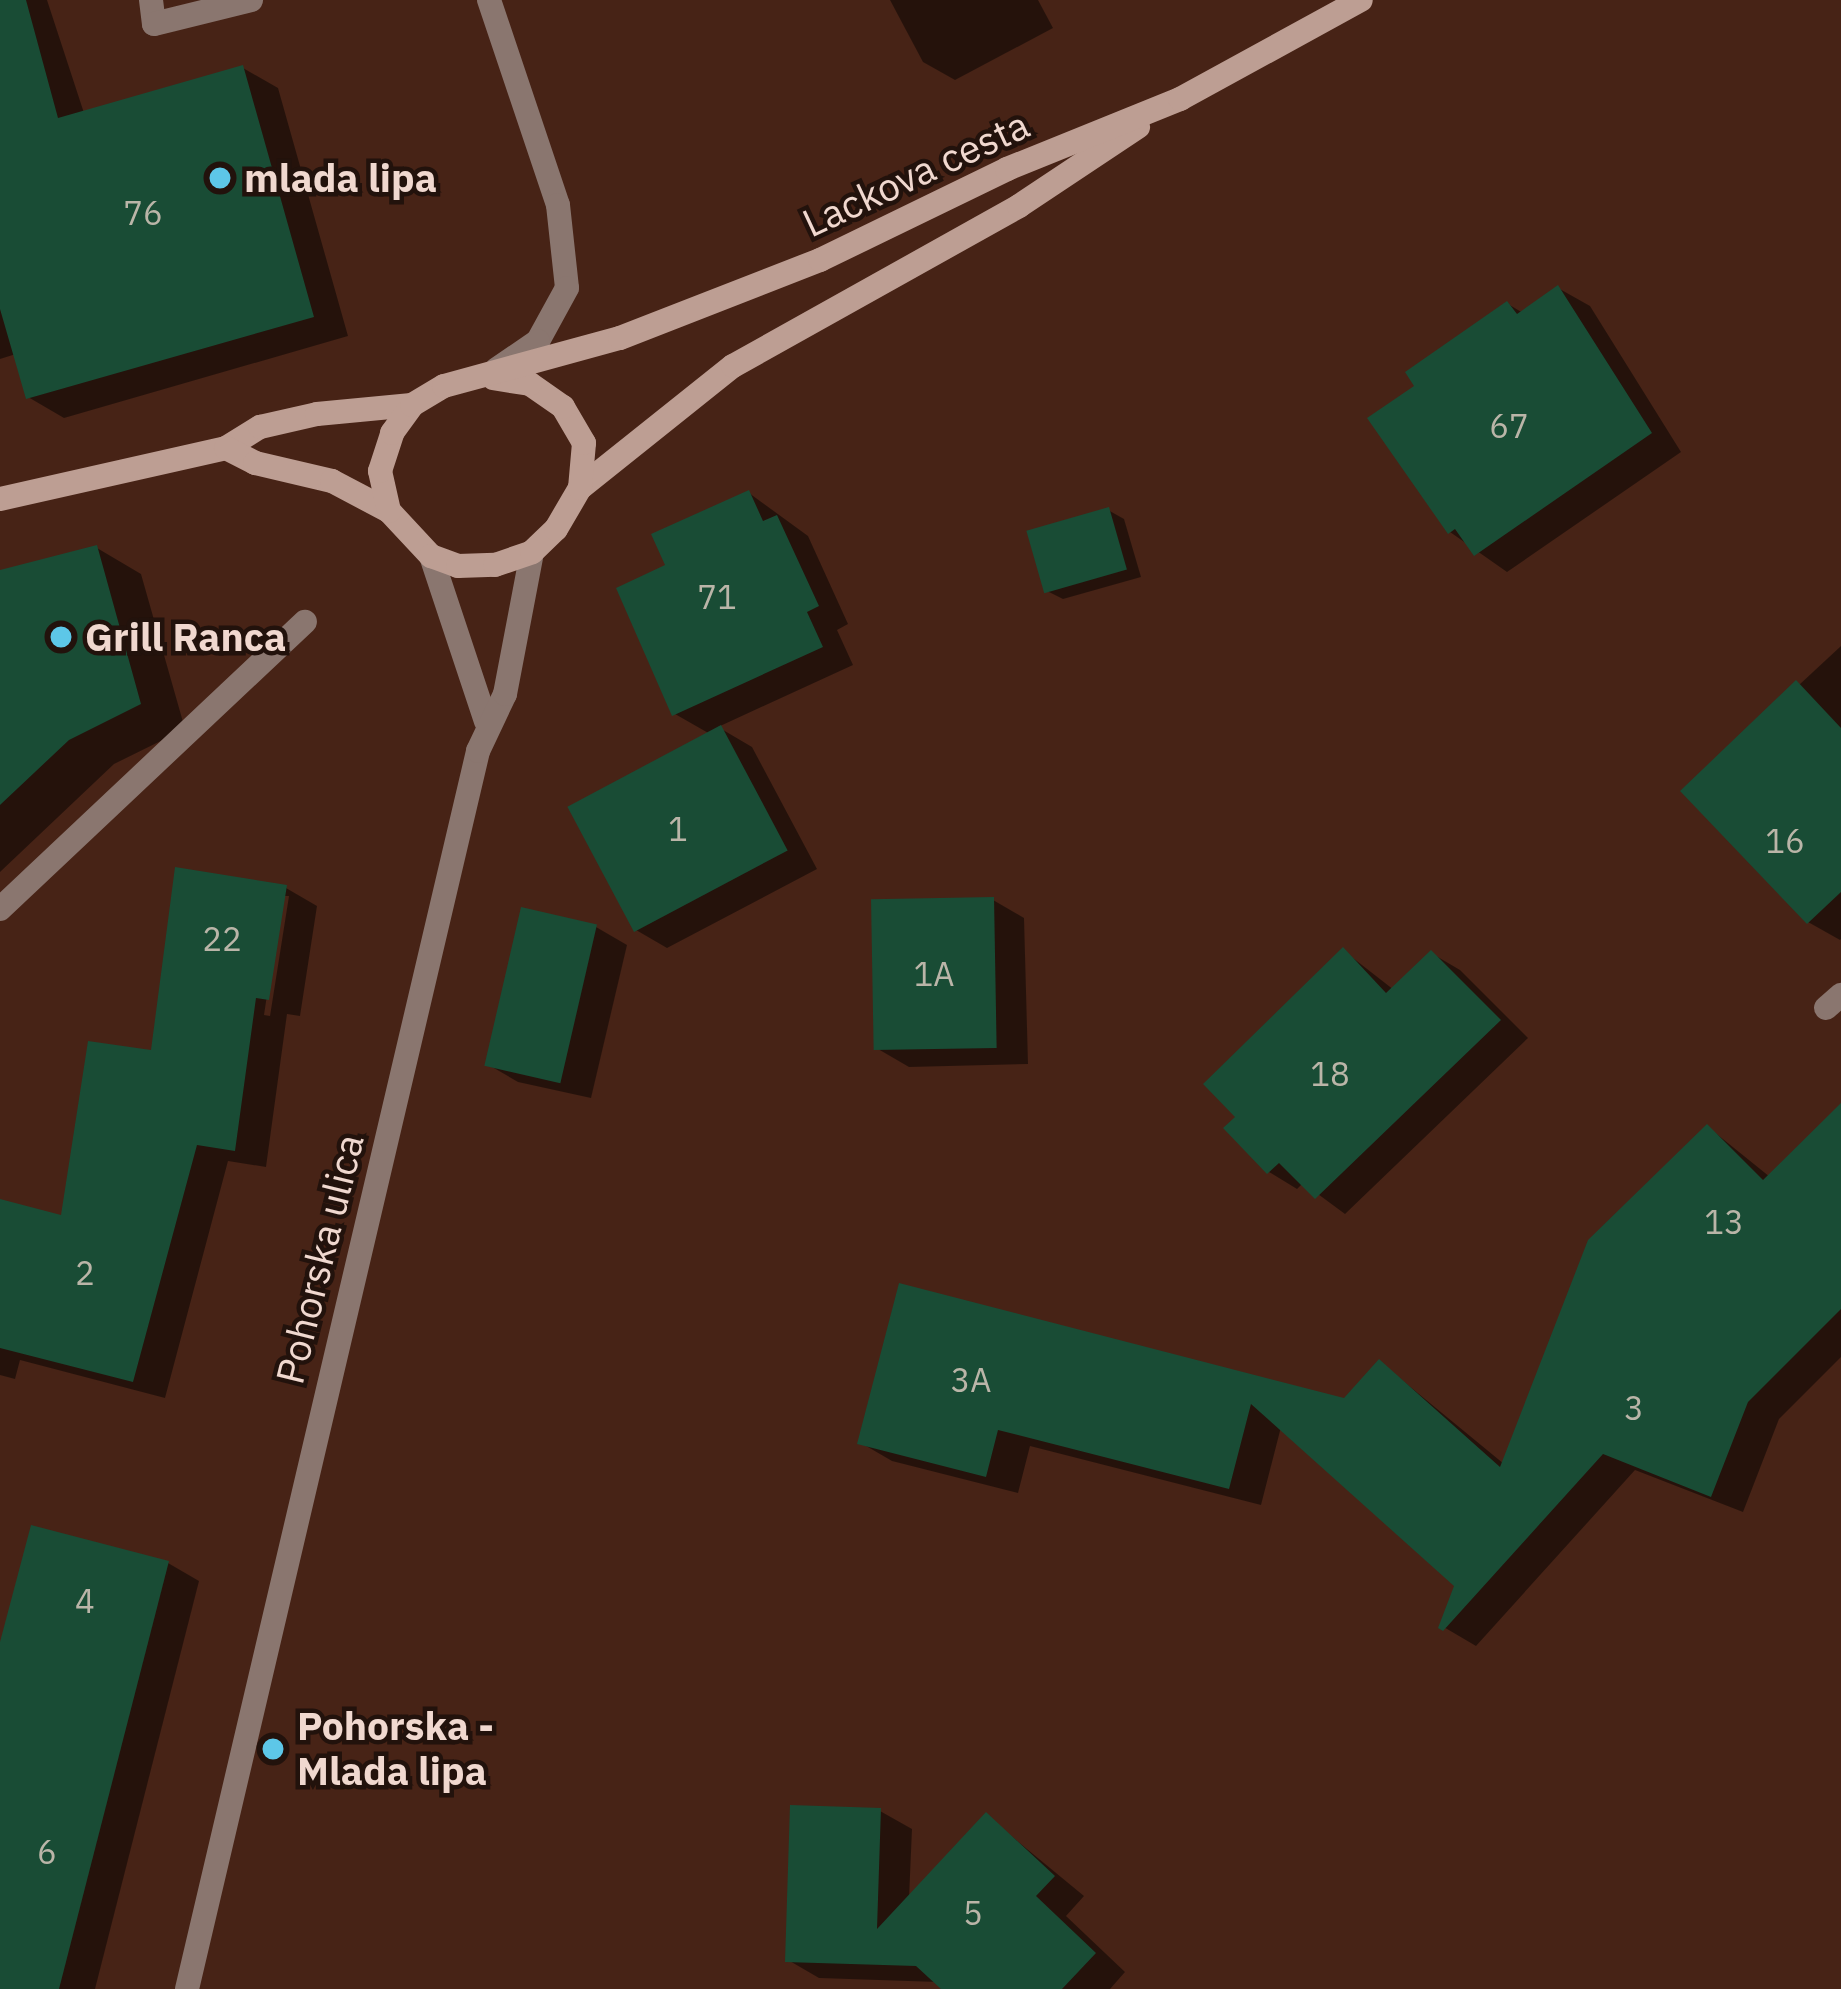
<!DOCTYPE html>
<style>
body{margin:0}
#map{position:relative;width:1841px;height:1989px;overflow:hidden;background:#472316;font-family:"IBM Plex Sans",sans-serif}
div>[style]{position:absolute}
.shadow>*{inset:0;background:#0007}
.building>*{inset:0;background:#194c35;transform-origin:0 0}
.lane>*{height:24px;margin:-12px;padding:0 12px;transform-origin:12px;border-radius:12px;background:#8a766f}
.street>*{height:24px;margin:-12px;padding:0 12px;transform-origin:12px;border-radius:12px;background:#8a766f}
.secondary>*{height:24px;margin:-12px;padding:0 12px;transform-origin:12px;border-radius:12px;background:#bd9e93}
.dots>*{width:33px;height:33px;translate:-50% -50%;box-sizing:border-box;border:6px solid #22120c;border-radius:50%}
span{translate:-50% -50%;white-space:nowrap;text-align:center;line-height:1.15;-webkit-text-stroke:9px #22120c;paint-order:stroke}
.number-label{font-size:33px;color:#bab5a8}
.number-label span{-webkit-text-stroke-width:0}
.street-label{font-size:39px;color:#f0d8cf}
.poi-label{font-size:39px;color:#f0d8cf;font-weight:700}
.left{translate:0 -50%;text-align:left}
</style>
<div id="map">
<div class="shadow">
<i style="clip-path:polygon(0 0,47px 0,84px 113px,243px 68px,278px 88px,348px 336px,64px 418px,28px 397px,16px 354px,0 359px)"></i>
<i style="clip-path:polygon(890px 0,1038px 0,1053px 28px,955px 80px,923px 62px)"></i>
<i style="clip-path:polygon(1558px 288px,1590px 306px,1681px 452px,1507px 572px,1450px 532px,1418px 386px,1508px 304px,1523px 313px)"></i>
<i style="clip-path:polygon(749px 493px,808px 536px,848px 624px,837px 630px,853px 665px,718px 727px,752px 747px,817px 869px,667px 948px,636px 930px,710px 734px,675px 714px,669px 567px)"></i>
<i style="clip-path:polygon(1108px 510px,1124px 519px,1141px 577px,1063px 599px,1047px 591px)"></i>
<i style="clip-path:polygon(97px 548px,141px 574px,185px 729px,114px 764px,0 872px,0 573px)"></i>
<i style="clip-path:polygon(1841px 646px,1841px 939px,1840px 940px,1808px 922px,1685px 791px)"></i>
<i style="clip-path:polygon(evenodd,286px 888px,317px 906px,300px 1016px,287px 1014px,266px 1167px,228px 1161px,165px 1398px,20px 1360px,15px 1379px,0 1375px,0 1202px,63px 1219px,286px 888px,282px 896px,289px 896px,270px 1016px,264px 1015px,282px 896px)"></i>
<i style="clip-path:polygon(993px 900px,1024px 918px,1028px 1064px,909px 1067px,878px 1049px)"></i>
<i style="clip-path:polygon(596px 927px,627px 945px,591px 1098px,518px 1082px,487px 1064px)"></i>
<i style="clip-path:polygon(1344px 951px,1394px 990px,1431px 953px,1460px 970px,1528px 1038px,1345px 1214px,1303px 1183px,1297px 1189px,1269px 1172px,1239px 1117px)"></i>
<i style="clip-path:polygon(1841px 1117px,1841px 1357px,1779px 1419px,1743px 1512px,1635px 1470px,1476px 1646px,1442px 1626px,1457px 1586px,1281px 1427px,1261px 1505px,1030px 1446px,1018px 1493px,892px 1461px,861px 1443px,902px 1287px,1345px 1402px,1380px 1362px,1504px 1464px,1708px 1127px,1770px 1177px)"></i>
<i style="clip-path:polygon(168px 1563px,199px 1581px,95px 1989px,0 1989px,0 1654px)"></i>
<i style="clip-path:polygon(880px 1811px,912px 1829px,909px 1899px,987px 1816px,1084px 1896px,1066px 1916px,1125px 1972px,1110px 1989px,945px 1989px,938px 1982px,819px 1978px,788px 1960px)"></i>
</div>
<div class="building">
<i style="clip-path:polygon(0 0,26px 0,58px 118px,243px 65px,314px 317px,26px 399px,0 309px)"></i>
<i style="clip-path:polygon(1558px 285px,1652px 433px,1474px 556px,1455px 529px,1448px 534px,1367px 418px,1414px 386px,1405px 372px,1507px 301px,1517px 314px)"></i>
<i style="clip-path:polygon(749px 490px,763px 521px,777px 515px,819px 606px,807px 612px,823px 647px,672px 716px,616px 588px,665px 565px,651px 534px)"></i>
<i style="left:1109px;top:507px;width:65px;height:86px;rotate:74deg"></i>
<i style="clip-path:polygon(97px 545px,141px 704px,69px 740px,0 805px,0 570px)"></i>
<i style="clip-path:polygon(1796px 680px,1841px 728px,1841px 892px,1807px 924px,1680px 791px)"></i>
<i style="left:721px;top:725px;width:142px;height:174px;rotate:62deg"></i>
<i style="clip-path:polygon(175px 867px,287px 885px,269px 1000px,256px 998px,235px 1151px,197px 1145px,133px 1382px,0 1348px,0 1199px,61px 1215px,88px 1041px,151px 1050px)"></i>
<i style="left:994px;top:897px;width:151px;height:123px;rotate:89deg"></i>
<i style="left:521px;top:907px;width:78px;height:163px;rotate:13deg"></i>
<i style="clip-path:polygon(1343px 947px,1386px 993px,1431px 950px,1501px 1020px,1315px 1199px,1279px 1163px,1267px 1174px,1223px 1128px,1235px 1117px,1203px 1084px)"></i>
<i style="clip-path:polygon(1841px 1103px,1841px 1309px,1748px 1402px,1711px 1497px,1603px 1454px,1443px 1631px,1438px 1628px,1454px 1586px,1251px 1404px,1229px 1489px,998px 1430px,986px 1477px,857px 1444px,899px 1283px,1344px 1398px,1379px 1359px,1500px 1467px,1588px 1240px,1707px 1124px,1763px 1180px)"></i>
<i style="clip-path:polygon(31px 1525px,169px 1561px,59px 1989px,0 1989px,0 1642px)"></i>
<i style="clip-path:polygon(790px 1805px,881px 1808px,877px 1929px,986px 1812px,1055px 1876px,1036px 1896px,1096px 1953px,1062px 1989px,941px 1989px,916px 1966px,785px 1962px)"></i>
</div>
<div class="lane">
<i style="left:151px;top:0;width:24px;rotate:83deg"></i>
<i style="left:154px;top:24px;width:100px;rotate:-13.9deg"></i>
<i style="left:489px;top:0;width:216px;rotate:71.4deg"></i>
<i style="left:558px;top:205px;width:83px;rotate:83.8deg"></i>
<i style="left:567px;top:288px;width:60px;rotate:118.7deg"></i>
<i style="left:538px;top:341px;width:50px;rotate:145.7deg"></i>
</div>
<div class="street">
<i style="left:431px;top:556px;width:174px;rotate:71.6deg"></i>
<i style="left:0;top:909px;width:419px;rotate:-43.3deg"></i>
<i style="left:1826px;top:1008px;width:20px;rotate:-41deg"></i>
<i style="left:187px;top:1989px;width:1272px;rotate:-76.77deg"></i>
<i style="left:478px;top:751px;width:63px;rotate:-64.7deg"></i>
<i style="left:505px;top:694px;width:145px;rotate:-79.2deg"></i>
</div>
<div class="secondary">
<i style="left:226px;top:448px;width:40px;rotate:-32deg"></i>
<i style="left:260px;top:427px;width:58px;rotate:-12.8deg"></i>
<i style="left:317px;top:414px;width:95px;rotate:-5.4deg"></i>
<i style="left:580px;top:488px;width:196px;rotate:-38.6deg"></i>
<i style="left:733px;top:366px;width:328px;rotate:-29.2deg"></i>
<i style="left:1019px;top:206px;width:143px;rotate:-33.6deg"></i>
<i style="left:0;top:499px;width:232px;rotate:-12.7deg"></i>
<i style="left:226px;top:448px;width:33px;rotate:27deg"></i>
<i style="left:255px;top:463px;width:79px;rotate:13.2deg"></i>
<i style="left:332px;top:481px;width:64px;rotate:27.8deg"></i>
<i style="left:389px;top:511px;width:62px;rotate:47deg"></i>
<i style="left:431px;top:556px;width:29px;rotate:20deg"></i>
<i style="left:458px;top:566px;width:37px;rotate:-2deg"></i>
<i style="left:495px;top:565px;width:39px;rotate:-19deg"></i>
<i style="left:532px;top:552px;width:33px;rotate:-44deg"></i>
<i style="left:556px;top:529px;width:48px;rotate:-59.7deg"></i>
<i style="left:580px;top:488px;width:45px;rotate:-84.9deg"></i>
<i style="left:584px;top:443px;width:42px;rotate:-120.3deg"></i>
<i style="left:563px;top:407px;width:40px;rotate:-145.1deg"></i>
<i style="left:530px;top:384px;width:37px;rotate:-171deg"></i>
<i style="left:389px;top:511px;width:41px;rotate:-102.7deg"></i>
<i style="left:380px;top:471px;width:40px;rotate:-72deg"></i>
<i style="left:392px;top:433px;width:34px;rotate:-54deg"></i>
<i style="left:412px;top:405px;width:37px;rotate:-31deg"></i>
<i style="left:444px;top:386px;width:182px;rotate:-15.3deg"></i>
<i style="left:620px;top:338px;width:215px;rotate:-21.3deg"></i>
<i style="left:820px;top:260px;width:208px;rotate:-25.9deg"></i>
<i style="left:1007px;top:169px;width:187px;rotate:-22deg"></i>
<i style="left:1180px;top:99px;width:206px;rotate:-28.7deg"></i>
</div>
<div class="dots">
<i style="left:220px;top:178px;background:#5dc7e8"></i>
<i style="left:61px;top:637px;background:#5dc7e8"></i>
<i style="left:273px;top:1749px;background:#5dc7e8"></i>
</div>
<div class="number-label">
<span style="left:143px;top:213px">76</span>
<span style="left:1509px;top:426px">67</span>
<span style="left:717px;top:597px">71</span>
<span style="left:678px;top:829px">1</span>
<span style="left:1785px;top:841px">16</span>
<span style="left:222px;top:939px">22</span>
<span style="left:934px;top:974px">1A</span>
<span style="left:1330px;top:1074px">18</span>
<span style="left:1724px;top:1222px">13</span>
<span style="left:85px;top:1273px">2</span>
<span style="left:971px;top:1380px">3A</span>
<span style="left:1634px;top:1408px">3</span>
<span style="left:85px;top:1601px">4</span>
<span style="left:47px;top:1852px">6</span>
<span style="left:973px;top:1913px">5</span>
</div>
<div class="street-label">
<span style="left:916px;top:174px;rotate:-25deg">Lackova cesta</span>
<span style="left:320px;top:1259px;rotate:-76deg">Pohorska ulica</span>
</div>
<div class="poi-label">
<span class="left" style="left:244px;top:178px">mlada lipa</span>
<span class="left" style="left:85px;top:637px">Grill Ranca</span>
<span class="left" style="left:297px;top:1749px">Pohorska -<br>Mlada lipa</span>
</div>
</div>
